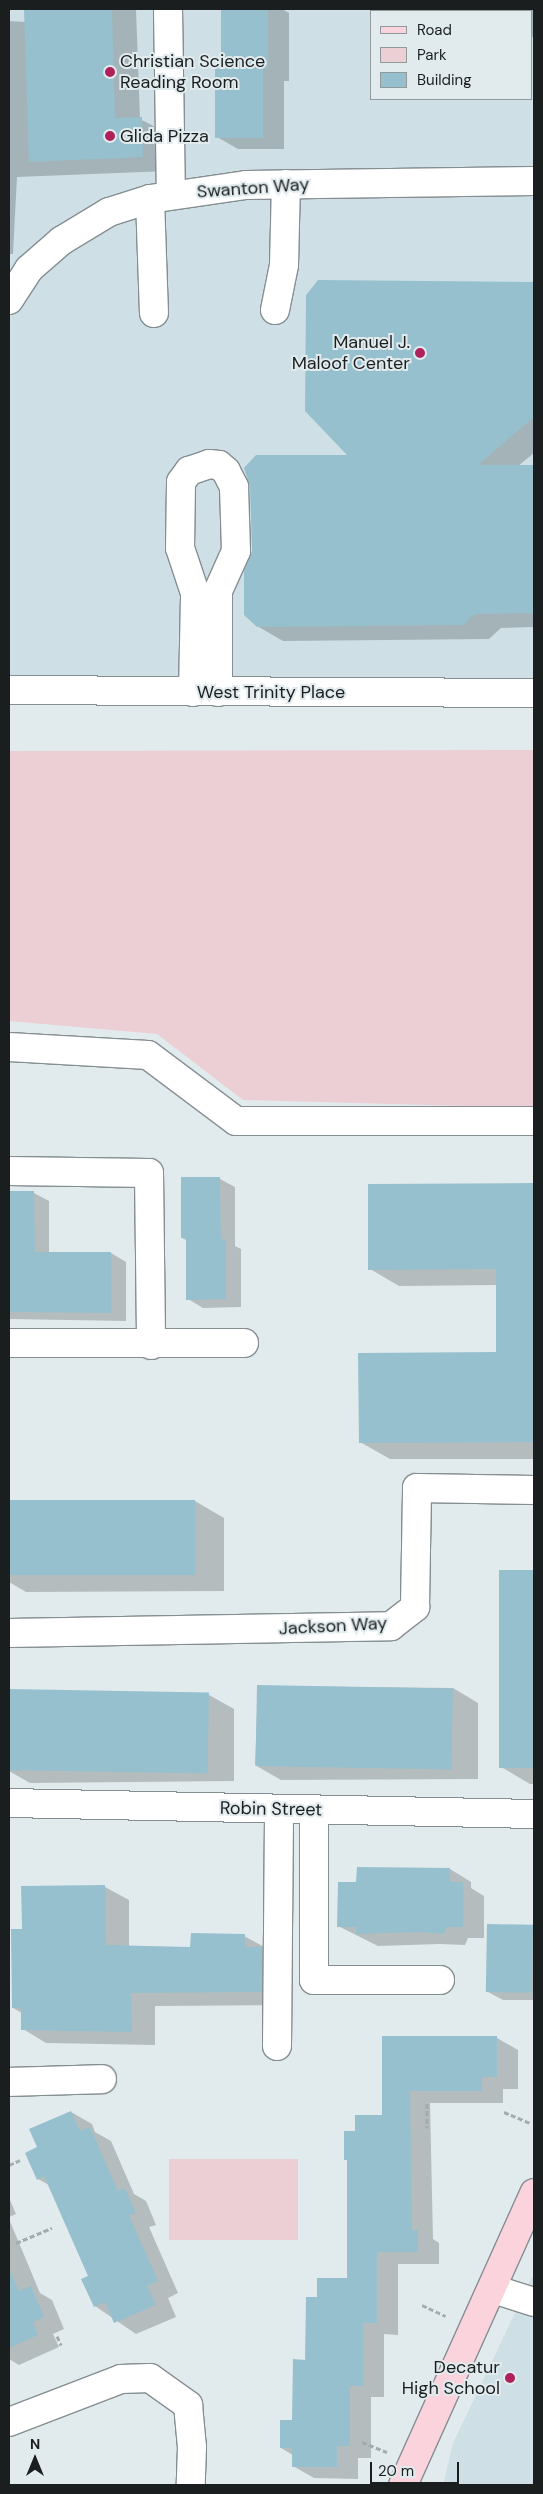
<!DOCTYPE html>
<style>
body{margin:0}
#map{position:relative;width:543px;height:2494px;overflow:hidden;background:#e1ebee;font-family:"DM Sans",sans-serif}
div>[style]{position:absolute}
.built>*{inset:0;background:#cee0e6}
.green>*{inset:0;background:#ebcfd5;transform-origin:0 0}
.shadow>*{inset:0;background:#0003}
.building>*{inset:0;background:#96c0cd;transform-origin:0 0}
.path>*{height:3px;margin-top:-1.5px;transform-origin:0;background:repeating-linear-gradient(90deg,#a3abad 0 5px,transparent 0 7.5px)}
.roads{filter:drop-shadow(1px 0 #858e91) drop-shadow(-1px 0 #858e91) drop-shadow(0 1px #858e91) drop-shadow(0 -1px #858e91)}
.minor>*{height:28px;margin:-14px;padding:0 14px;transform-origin:14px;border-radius:14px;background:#fff}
.major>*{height:28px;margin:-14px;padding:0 14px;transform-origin:14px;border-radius:14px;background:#fbd3dd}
.dots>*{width:14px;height:14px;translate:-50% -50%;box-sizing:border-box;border:2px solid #e1ebee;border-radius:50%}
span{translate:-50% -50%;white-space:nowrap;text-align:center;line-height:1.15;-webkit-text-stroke:4px #e1ebee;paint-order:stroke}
.poi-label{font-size:18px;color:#1b1e1f}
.left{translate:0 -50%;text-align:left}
.right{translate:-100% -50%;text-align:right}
.street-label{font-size:18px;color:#1b1e1f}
.frame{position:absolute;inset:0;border:10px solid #1b1e1f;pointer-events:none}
.legend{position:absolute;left:370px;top:10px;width:162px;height:90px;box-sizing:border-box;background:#e1ebee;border:1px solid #92999b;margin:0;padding:6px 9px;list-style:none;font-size:15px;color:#1b1e1f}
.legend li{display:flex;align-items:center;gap:10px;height:25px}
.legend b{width:25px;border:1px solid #92999b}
.north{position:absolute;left:10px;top:2434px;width:50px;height:50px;-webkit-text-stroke:4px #e1ebee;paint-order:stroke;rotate:0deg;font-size:14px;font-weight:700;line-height:20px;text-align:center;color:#1b1e1f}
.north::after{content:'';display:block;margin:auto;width:18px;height:22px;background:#1b1e1f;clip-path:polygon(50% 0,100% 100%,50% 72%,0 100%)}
.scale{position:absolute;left:370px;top:2462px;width:89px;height:22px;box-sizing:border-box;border:2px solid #1b1e1f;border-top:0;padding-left:6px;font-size:15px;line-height:18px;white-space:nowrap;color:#1b1e1f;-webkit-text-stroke:4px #e1ebee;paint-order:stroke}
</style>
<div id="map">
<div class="built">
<i style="clip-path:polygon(evenodd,9px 9px,534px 9px,534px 684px,9px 700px,9px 9px,372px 11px,532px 11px,532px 99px,372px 99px,372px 11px)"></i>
<i style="clip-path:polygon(534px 2273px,534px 2485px,443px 2485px,453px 2443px)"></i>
</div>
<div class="green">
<i style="clip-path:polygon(534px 750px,534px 1108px,243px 1100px,157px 1034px,9px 1021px,9px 751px)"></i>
<i style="left:169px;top:2159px;width:129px;height:81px"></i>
</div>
<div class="shadow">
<i style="clip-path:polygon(25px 9px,136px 9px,140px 119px,167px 133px,168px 171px,17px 177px,13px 254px,9px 254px,9px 21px,26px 22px)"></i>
<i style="clip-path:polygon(222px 9px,282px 9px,289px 13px,289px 81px,284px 81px,284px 149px,238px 149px,217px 137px,222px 68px)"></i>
<i style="clip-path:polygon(371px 9px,534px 9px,534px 37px,532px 37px,532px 11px,372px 11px,372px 24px)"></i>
<i style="clip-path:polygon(530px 283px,534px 286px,534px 453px,518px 466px,534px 468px,534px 627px,501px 628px,489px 639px,283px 641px,257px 626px,350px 456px)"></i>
<i style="clip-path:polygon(220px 1179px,235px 1187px,235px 1246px,241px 1249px,241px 1307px,203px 1308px,188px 1299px,188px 1241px,182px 1238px)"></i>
<i style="clip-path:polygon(534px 1184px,534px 1459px,390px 1459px,360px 1442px,497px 1353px,497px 1285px,399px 1286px,370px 1269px,369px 1185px)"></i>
<i style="clip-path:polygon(9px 1193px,34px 1193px,49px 1201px,49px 1253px,111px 1253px,126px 1262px,126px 1321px,9px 1319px)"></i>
<i style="clip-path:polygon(9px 1501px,195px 1501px,224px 1518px,224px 1591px,26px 1592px,9px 1582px)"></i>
<i style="clip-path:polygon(500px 1571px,534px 1571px,534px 1784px,530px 1784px,501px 1767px)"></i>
<i style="clip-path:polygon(258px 1686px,453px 1688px,478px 1703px,478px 1779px,281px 1780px,255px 1765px)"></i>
<i style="clip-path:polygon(9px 1690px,209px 1695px,234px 1709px,234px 1781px,30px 1783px,9px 1771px)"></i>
<i style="clip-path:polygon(450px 1869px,471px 1882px,471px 1888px,484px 1896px,484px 1938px,468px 1938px,465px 1945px,440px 1944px,378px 1946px,338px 1926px,358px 1883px)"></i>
<i style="clip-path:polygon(105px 1887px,129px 1900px,129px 1947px,192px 1948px,244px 1936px,268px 1949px,285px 2005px,155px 2006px,155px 2045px,46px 2043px,23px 2029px,22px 2013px,13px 2008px,23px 1930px)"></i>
<i style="clip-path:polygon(533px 1926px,534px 2000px,503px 2000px,488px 1992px)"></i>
<i style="clip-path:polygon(384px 2038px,497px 2038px,518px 2050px,518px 2089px,503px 2089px,503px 2103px,430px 2103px,433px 2239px,439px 2243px,439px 2264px,398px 2264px,398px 2335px,384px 2334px,384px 2397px,371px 2397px,371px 2458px,358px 2458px,358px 2479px,314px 2478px,293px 2466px,293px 2455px,281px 2448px,293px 2421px,319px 2299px,348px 2279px,356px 2132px,384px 2116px)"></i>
<i style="clip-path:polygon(71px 2112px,92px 2124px,95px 2132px,111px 2141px,134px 2194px,146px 2201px,156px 2225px,149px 2227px,178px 2293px,168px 2298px,176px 2317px,136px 2334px,95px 2306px,89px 2277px,49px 2185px,38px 2179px,38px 2147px)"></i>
<i style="clip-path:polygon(9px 2198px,16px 2214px,9px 2217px)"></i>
<i style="clip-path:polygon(9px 2219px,40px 2293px,52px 2300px,64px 2329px,53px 2334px,59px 2347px,19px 2365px,9px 2359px)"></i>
</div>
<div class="building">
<i style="clip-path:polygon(24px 9px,112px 9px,115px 118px,142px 117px,143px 157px,29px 162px)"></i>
<i style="clip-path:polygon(221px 9px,268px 9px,268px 69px,263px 69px,263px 138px,215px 138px,215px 67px,221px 67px)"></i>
<i style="clip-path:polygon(318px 280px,534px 282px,534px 417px,478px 465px,534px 465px,534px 613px,475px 614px,463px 625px,257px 627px,244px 615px,244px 571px,252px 551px,250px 487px,244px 468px,256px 455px,347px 455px,305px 411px,306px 295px)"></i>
<i style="clip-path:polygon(181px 1177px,220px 1177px,221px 1239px,226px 1239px,226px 1299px,186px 1300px,186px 1238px,181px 1238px)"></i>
<i style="clip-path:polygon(534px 1183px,534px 1442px,359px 1443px,358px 1353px,496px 1352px,496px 1269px,368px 1270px,368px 1184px)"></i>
<i style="clip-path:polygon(9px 1191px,34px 1191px,35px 1252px,111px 1252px,111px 1313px,9px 1312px)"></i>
<i style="left:9px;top:1500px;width:186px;height:75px"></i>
<i style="left:499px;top:1570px;width:35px;height:198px"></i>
<i style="left:257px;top:1685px;width:196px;height:81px;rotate:1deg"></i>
<i style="left:9px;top:1689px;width:200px;height:81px;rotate:1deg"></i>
<i style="clip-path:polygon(357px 1867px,450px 1868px,450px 1882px,463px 1882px,463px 1927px,446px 1927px,444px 1934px,418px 1932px,356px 1934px,356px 1927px,337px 1927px,338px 1882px,356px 1882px)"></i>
<i style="clip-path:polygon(105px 1885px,106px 1945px,190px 1947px,191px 1933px,245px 1934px,245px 1947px,262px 1947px,262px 1992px,131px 1993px,132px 2032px,21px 2030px,21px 2008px,12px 2008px,11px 1929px,22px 1929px,21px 1886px)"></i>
<i style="left:487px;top:1924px;width:46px;height:68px;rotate:1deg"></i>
<i style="clip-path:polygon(382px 2036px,497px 2036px,497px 2077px,482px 2077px,482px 2091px,410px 2091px,412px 2230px,418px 2230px,418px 2252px,377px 2252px,377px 2323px,363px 2323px,363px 2386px,350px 2386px,350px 2446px,337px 2446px,337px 2467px,292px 2467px,292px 2448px,280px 2448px,280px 2420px,292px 2420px,293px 2359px,305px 2360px,306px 2297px,317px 2297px,317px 2278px,347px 2278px,347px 2160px,344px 2160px,344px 2131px,355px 2131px,355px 2115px,382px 2115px)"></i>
<i style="clip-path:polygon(71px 2111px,80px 2131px,90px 2127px,118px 2191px,125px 2188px,136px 2213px,129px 2215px,158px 2281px,147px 2286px,156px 2305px,114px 2323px,105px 2302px,94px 2307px,81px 2279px,88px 2276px,44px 2176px,37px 2180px,25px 2153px,37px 2147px,29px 2129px)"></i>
<i style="clip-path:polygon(9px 2269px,19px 2291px,31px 2286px,44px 2317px,33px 2322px,38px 2335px,9px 2348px)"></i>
</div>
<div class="path">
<i style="left:427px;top:2103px;width:25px;rotate:90deg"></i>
<i style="left:504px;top:2112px;width:28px;rotate:23deg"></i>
<i style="left:9px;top:2165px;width:12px;rotate:-24deg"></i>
<i style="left:16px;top:2243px;width:39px;rotate:-23deg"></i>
<i style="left:422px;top:2305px;width:26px;rotate:25deg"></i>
<i style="left:57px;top:2336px;width:10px;rotate:66deg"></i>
<i style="left:362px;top:2442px;width:27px;rotate:22deg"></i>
</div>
<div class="roads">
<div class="minor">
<i style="left:168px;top:9px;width:186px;rotate:89.1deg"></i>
<i style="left:150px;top:199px;width:114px;rotate:88deg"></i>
<i style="left:9px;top:300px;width:37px;rotate:-57deg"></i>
<i style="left:29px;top:269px;width:43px;rotate:-41.2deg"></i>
<i style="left:61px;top:241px;width:56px;rotate:-31.1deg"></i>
<i style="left:109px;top:212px;width:43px;rotate:-17.6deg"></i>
<i style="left:150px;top:199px;width:97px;rotate:-8.3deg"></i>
<i style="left:246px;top:185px;width:288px;rotate:-0.8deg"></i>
<i style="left:275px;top:310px;width:46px;rotate:-78.7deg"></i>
<i style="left:284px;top:265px;width:81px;rotate:-88.6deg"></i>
<i style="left:9px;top:690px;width:525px;rotate:0.33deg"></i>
<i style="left:193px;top:692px;width:99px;rotate:-88.8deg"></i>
<i style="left:195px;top:593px;width:47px;rotate:-108.4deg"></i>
<i style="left:180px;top:548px;width:66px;rotate:-89.1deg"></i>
<i style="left:181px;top:482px;width:14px;rotate:-54deg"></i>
<i style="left:189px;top:471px;width:21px;rotate:-19deg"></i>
<i style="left:209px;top:464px;width:10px;rotate:6deg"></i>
<i style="left:219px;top:465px;width:9px;rotate:41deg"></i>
<i style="left:226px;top:471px;width:18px;rotate:63deg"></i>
<i style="left:234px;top:487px;width:64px;rotate:88.2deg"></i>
<i style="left:236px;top:551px;width:44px;rotate:114.2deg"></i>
<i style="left:218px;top:591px;width:101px;rotate:90deg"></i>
<i style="left:9px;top:1047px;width:139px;rotate:3.3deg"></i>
<i style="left:148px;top:1055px;width:110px;rotate:36.9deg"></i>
<i style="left:236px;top:1121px;width:298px"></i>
<i style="left:9px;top:1171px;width:140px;rotate:0.8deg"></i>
<i style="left:149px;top:1173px;width:172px;rotate:89.3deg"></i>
<i style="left:9px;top:1343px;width:235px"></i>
<i style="left:9px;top:1633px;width:382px;rotate:-1deg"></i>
<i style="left:391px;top:1626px;width:31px;rotate:-38deg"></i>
<i style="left:415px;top:1607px;width:119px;rotate:-89deg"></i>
<i style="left:417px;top:1488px;width:117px;rotate:1deg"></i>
<i style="left:9px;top:1803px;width:525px;rotate:1.2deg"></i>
<i style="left:314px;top:1810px;width:170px;rotate:90deg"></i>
<i style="left:314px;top:1980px;width:126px"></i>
<i style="left:277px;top:2046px;width:237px;rotate:-89.5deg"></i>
<i style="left:9px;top:2082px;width:93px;rotate:-1.8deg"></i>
<i style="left:493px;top:2289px;width:43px;rotate:17.6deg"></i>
<i style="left:9px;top:2422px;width:120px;rotate:-21deg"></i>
<i style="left:121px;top:2379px;width:29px;rotate:-2deg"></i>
<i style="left:150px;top:2378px;width:47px;rotate:35.4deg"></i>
<i style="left:188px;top:2405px;width:42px;rotate:84.6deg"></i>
<i style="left:192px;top:2447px;width:38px;rotate:92deg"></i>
</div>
<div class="major">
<i style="left:403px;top:2485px;width:320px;rotate:-65.8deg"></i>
</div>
</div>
<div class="dots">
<i style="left:110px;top:72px;background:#af215a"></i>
<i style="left:110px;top:136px;background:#af215a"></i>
<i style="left:420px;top:353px;background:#af215a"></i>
<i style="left:510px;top:2378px;background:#af215a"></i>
</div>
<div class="poi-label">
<span class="left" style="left:120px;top:72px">Christian Science<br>Reading Room</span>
<span class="left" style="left:120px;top:136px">Glida Pizza</span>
<span class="right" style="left:410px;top:353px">Manuel J.<br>Maloof Center</span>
<span class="right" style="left:500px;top:2378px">Decatur<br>High School</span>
</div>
<div class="street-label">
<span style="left:253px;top:188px;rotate:-4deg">Swanton Way</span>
<span style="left:271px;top:692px">West Trinity Place</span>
<span style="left:333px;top:1626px;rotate:-3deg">Jackson Way</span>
<span style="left:271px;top:1809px;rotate:1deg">Robin Street</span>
</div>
<div class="frame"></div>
<ul class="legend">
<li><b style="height:6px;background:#fbd3dd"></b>Road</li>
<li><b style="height:14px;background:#ebcfd5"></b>Park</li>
<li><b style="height:14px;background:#96c0cd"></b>Building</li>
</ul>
<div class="north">N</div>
<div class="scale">20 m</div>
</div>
